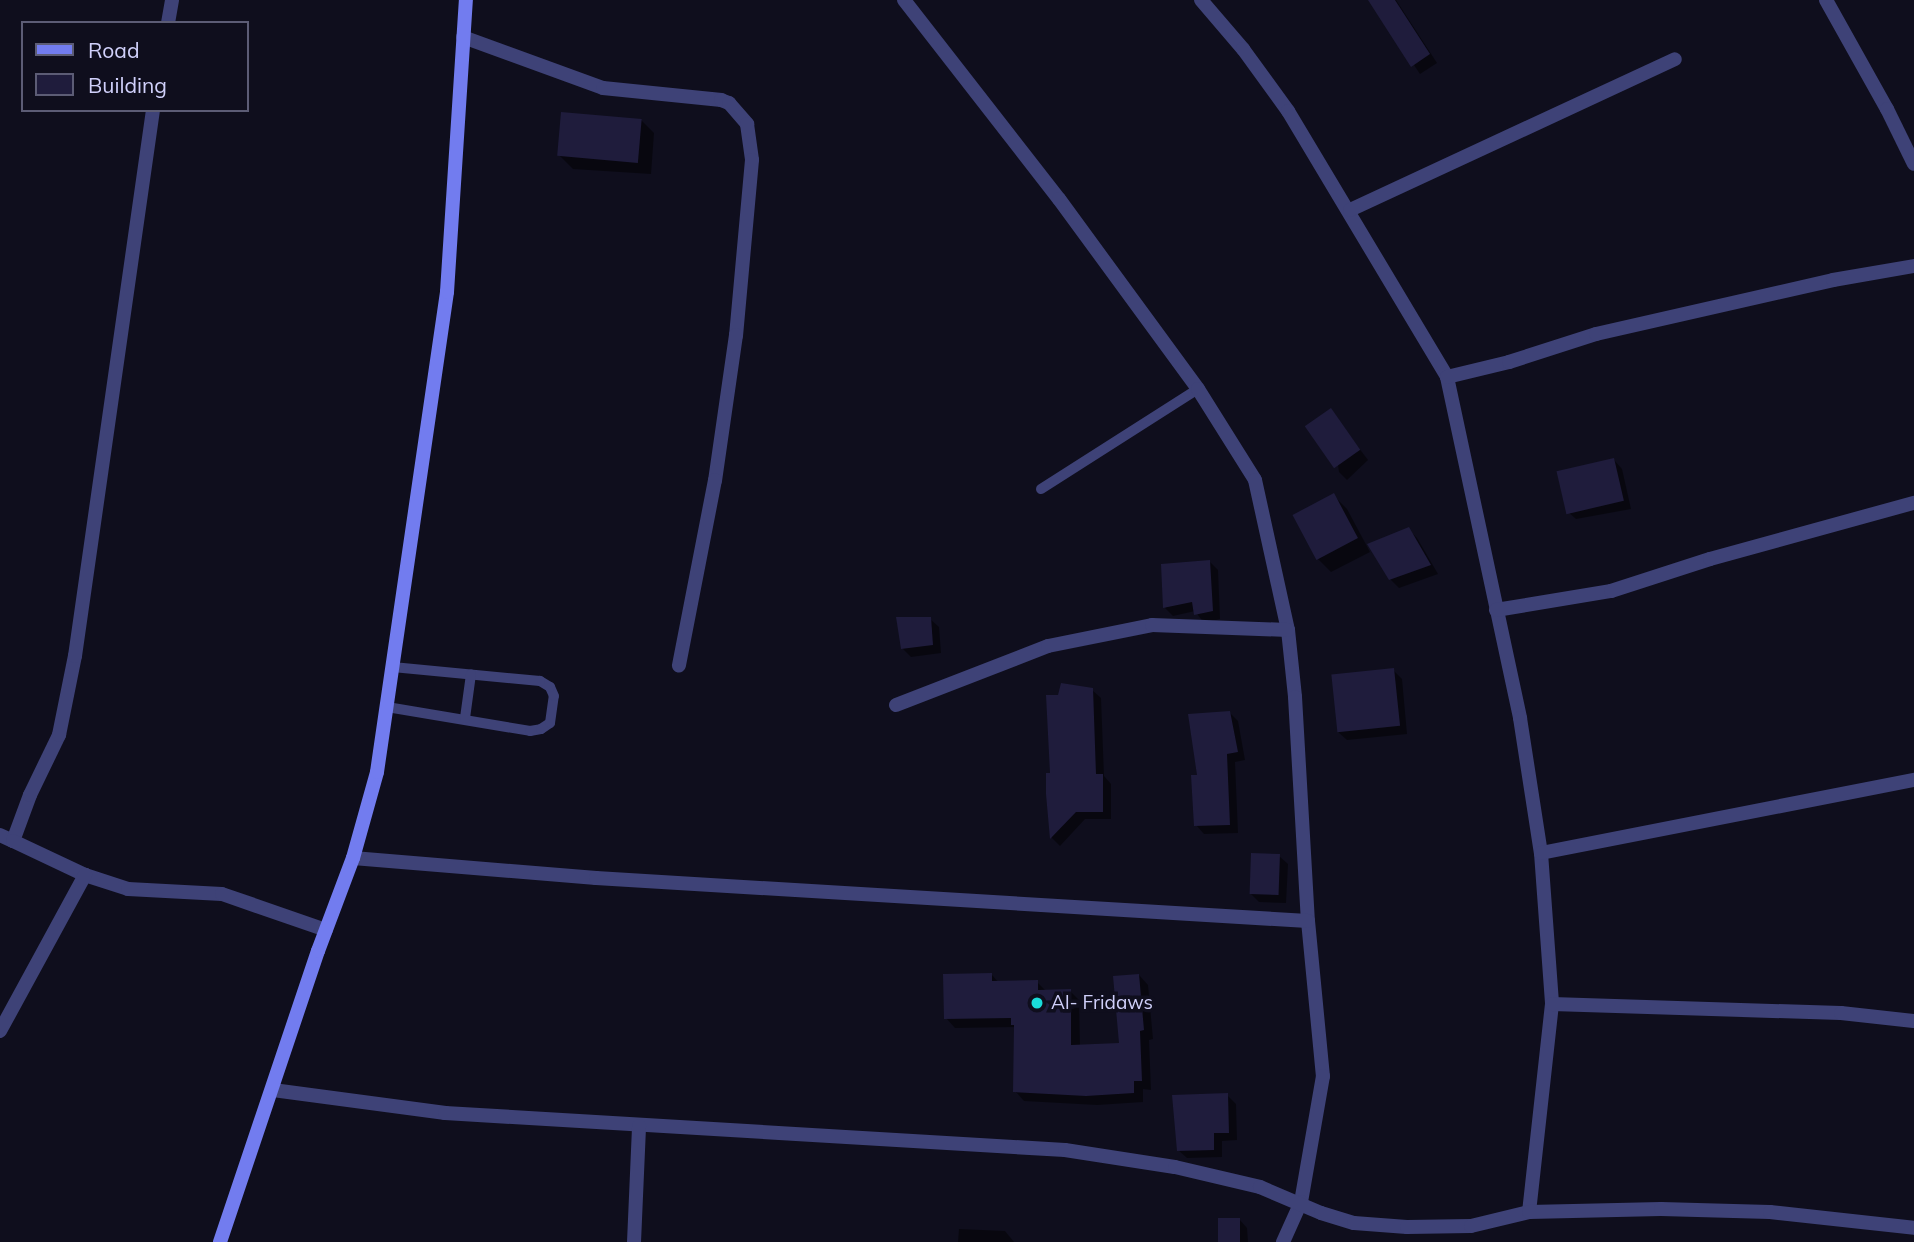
<!DOCTYPE html>
<style>
body{margin:0}
#map{position:relative;width:1914px;height:1242px;overflow:hidden;background:#0f0e1d;font-family:Mulish,sans-serif}
div>[style]{position:absolute}
.shadow>*{inset:0;background:#0007}
.building>*{inset:0;background:#1f1c3c;transform-origin:0 0}
.lane>*{height:10px;margin:-5px;padding:0 5px;transform-origin:5px;border-radius:5px;background:#3e4277}
.street>*{height:14px;margin:-7px;padding:0 7px;transform-origin:7px;border-radius:7px;background:#3e4277}
.secondary>*{height:14px;margin:-7px;padding:0 7px;transform-origin:7px;border-radius:7px;background:#727cef}
.dots>*{width:19px;height:19px;translate:-50% -50%;box-sizing:border-box;border:4px solid #0f0e1d;border-radius:50%}
span{translate:-50% -50%;white-space:nowrap;text-align:center;line-height:1.15;-webkit-text-stroke:7px #0f0e1d;paint-order:stroke}
.poi-label{font-size:19px;color:#d0d0fa}
.left{translate:0 -50%;text-align:left}
.legend{position:absolute;left:21px;top:21px;width:228px;height:91px;box-sizing:border-box;background:#0f0e1d;border:2px solid #5c5c75;margin:0;padding:9px 12px;list-style:none;font-size:21px;color:#d0d0fa}
.legend li{display:flex;align-items:center;gap:14px;height:35px}
.legend b{width:35px;border:2px solid #5c5c75}
</style>
<div id="map">
<div class="shadow">
<i style="clip-path:polygon(1370px 0,1396px 0,1437px 63px,1420px 74px)"></i>
<i style="clip-path:polygon(641px 120px,654px 133px,651px 174px,573px 169px,560px 156px)"></i>
<i style="clip-path:polygon(1330px 410px,1368px 460px,1347px 480px,1339px 472px)"></i>
<i style="clip-path:polygon(1614px 460px,1622px 469px,1631px 509px,1576px 519px,1567px 511px)"></i>
<i style="clip-path:polygon(1334px 496px,1347px 509px,1370px 552px,1331px 572px,1318px 559px)"></i>
<i style="clip-path:polygon(1408px 529px,1417px 538px,1438px 574px,1399px 588px,1390px 579px)"></i>
<i style="clip-path:polygon(1210px 562px,1218px 570px,1220px 619px,1204px 623px,1195px 611px,1173px 616px,1165px 608px)"></i>
<i style="clip-path:polygon(930px 619px,939px 627px,941px 653px,911px 657px,902px 648px)"></i>
<i style="clip-path:polygon(1393px 670px,1402px 679px,1407px 734px,1347px 740px,1338px 732px)"></i>
<i style="clip-path:polygon(1092px 690px,1101px 698px,1104px 776px,1111px 784px,1111px 819px,1085px 819px,1060px 846px,1052px 838px,1048px 794px,1052px 775px)"></i>
<i style="clip-path:polygon(1229px 712px,1238px 721px,1245px 760px,1235px 762px,1238px 833px,1204px 834px,1196px 825px,1199px 776px)"></i>
<i style="clip-path:polygon(1279px 856px,1288px 864px,1286px 903px,1259px 902px,1251px 894px)"></i>
<i style="clip-path:polygon(992px 975px,999px 983px,1037px 982px,1046px 991px,1070px 991px,1079px 1000px,1080px 1046px,1121px 1045px,1139px 975px,1148px 985px,1153px 1039px,1149px 1040px,1151px 1090px,1143px 1089px,1143px 1102px,1097px 1105px,1024px 1101px,1015px 1091px,1016px 1027px,955px 1028px,946px 1018px)"></i>
<i style="clip-path:polygon(1227px 1095px,1236px 1104px,1237px 1140px,1222px 1141px,1222px 1157px,1187px 1158px,1178px 1150px)"></i>
<i style="clip-path:polygon(1239px 1219px,1247px 1228px,1248px 1242px,1220px 1242px)"></i>
<i style="clip-path:polygon(959px 1229px,1005px 1231px,1014px 1242px,958px 1242px)"></i>
</div>
<div class="building">
<i style="clip-path:polygon(1368px 0,1395px 0,1430px 54px,1411px 67px)"></i>
<i style="left:561px;top:112px;width:81px;height:44px;rotate:5deg"></i>
<i style="left:1331px;top:408px;width:51px;height:32px;rotate:55deg"></i>
<i style="left:1614px;top:458px;width:44px;height:59px;rotate:77deg"></i>
<i style="left:1334px;top:493px;width:51px;height:47px;rotate:62deg"></i>
<i style="clip-path:polygon(1409px 527px,1431px 565px,1389px 580px,1367px 544px)"></i>
<i style="clip-path:polygon(1210px 560px,1213px 611px,1194px 615px,1192px 602px,1163px 608px,1161px 564px)"></i>
<i style="clip-path:polygon(896px 617px,931px 617px,933px 645px,901px 649px)"></i>
<i style="left:1394px;top:668px;width:58px;height:63px;rotate:84deg"></i>
<i style="clip-path:polygon(1061px 683px,1093px 688px,1096px 774px,1103px 774px,1103px 812px,1076px 812px,1050px 839px,1046px 794px,1046px 773px,1050px 773px,1046px 695px,1058px 695px)"></i>
<i style="clip-path:polygon(1230px 711px,1238px 752px,1227px 754px,1230px 825px,1194px 826px,1191px 775px,1197px 775px,1188px 714px)"></i>
<i style="left:1251px;top:853px;width:29px;height:41px;rotate:2deg"></i>
<i style="clip-path:polygon(992px 973px,992px 981px,1038px 980px,1038px 990px,1071px 989px,1071px 1045px,1119px 1043px,1113px 976px,1139px 974px,1144px 1030px,1140px 1031px,1142px 1081px,1134px 1081px,1134px 1093px,1086px 1096px,1013px 1092px,1014px 1025px,1011px 1025px,1011px 1018px,944px 1019px,943px 974px)"></i>
<i style="clip-path:polygon(1228px 1093px,1229px 1133px,1214px 1133px,1214px 1150px,1177px 1151px,1172px 1095px)"></i>
<i style="left:1218px;top:1218px;width:22px;height:24px"></i>
</div>
<div class="lane">
<i style="left:1041px;top:489px;width:186px;rotate:-32.5deg"></i>
<i style="left:387px;top:707px;width:145px;rotate:9.5deg"></i>
<i style="left:530px;top:731px;width:11px;rotate:-10deg"></i>
<i style="left:541px;top:729px;width:11px;rotate:-34deg"></i>
<i style="left:550px;top:723px;width:27px;rotate:-82deg"></i>
<i style="left:554px;top:696px;width:10px;rotate:-114deg"></i>
<i style="left:550px;top:687px;width:12px;rotate:-149deg"></i>
<i style="left:540px;top:681px;width:148px;rotate:-174.6deg"></i>
<i style="left:465px;top:718px;width:44px;rotate:-82.2deg"></i>
</div>
<div class="street">
<i style="left:904px;top:0;width:252px;rotate:52.1deg"></i>
<i style="left:1059px;top:199px;width:235px;rotate:53.8deg"></i>
<i style="left:1198px;top:389px;width:107px;rotate:57.9deg"></i>
<i style="left:1255px;top:480px;width:154px;rotate:77.6deg"></i>
<i style="left:1288px;top:630px;width:67px;rotate:84deg"></i>
<i style="left:1295px;top:697px;width:224px;rotate:86.7deg"></i>
<i style="left:1308px;top:921px;width:156px;rotate:84.5deg"></i>
<i style="left:1323px;top:1076px;width:128px;rotate:99.9deg"></i>
<i style="left:1301px;top:1202px;width:44px;rotate:114.2deg"></i>
<i style="left:1201px;top:0;width:65px;rotate:49.4deg"></i>
<i style="left:1243px;top:49px;width:77px;rotate:54deg"></i>
<i style="left:1288px;top:111px;width:310px;rotate:59.1deg"></i>
<i style="left:1447px;top:377px;width:349px;rotate:77.9deg"></i>
<i style="left:1520px;top:718px;width:137px;rotate:81.2deg"></i>
<i style="left:1541px;top:853px;width:151px;rotate:85.8deg"></i>
<i style="left:1552px;top:1004px;width:209px;rotate:96.3deg"></i>
<i style="left:1826px;top:0;width:125px;rotate:60.8deg"></i>
<i style="left:1887px;top:109px;width:61px;rotate:63.9deg"></i>
<i style="left:168px;top:23px;width:23px;rotate:-80deg"></i>
<i style="left:463px;top:37px;width:149px;rotate:20deg"></i>
<i style="left:603px;top:88px;width:119px;rotate:5.8deg"></i>
<i style="left:721px;top:100px;width:9px;rotate:21deg"></i>
<i style="left:729px;top:103px;width:28px;rotate:49deg"></i>
<i style="left:747px;top:124px;width:36px;rotate:82deg"></i>
<i style="left:752px;top:160px;width:176px;rotate:95.2deg"></i>
<i style="left:736px;top:335px;width:147px;rotate:98.2deg"></i>
<i style="left:715px;top:480px;width:189px;rotate:101deg"></i>
<i style="left:1350px;top:210px;width:358px;rotate:-24.9deg"></i>
<i style="left:1447px;top:377px;width:64px;rotate:-13.6deg"></i>
<i style="left:1509px;top:362px;width:91px;rotate:-17.8deg"></i>
<i style="left:1596px;top:334px;width:243px;rotate:-12.8deg"></i>
<i style="left:1833px;top:280px;width:82px;rotate:-9.8deg"></i>
<i style="left:1496px;top:610px;width:117px;rotate:-9.4deg"></i>
<i style="left:1611px;top:591px;width:104px;rotate:-17.9deg"></i>
<i style="left:1710px;top:559px;width:212px;rotate:-15.4deg"></i>
<i style="left:896px;top:705px;width:163px;rotate:-21.2deg"></i>
<i style="left:1048px;top:646px;width:106px;rotate:-11.4deg"></i>
<i style="left:1152px;top:625px;width:136px;rotate:2.1deg"></i>
<i style="left:0;top:835px;width:14px;rotate:25deg"></i>
<i style="left:13px;top:841px;width:49px;rotate:-69.7deg"></i>
<i style="left:30px;top:795px;width:67px;rotate:-64.2deg"></i>
<i style="left:59px;top:735px;width:81px;rotate:-78.6deg"></i>
<i style="left:75px;top:656px;width:552px;rotate:-81.87deg"></i>
<i style="left:13px;top:841px;width:80px;rotate:25.3deg"></i>
<i style="left:85px;top:875px;width:45px;rotate:18deg"></i>
<i style="left:128px;top:889px;width:94px;rotate:3deg"></i>
<i style="left:222px;top:894px;width:110px;rotate:19.1deg"></i>
<i style="left:1541px;top:853px;width:380px;rotate:-11.1deg"></i>
<i style="left:353px;top:858px;width:244px;rotate:4.7deg"></i>
<i style="left:596px;top:878px;width:713px;rotate:3.46deg"></i>
<i style="left:1552px;top:1004px;width:289px;rotate:1.8deg"></i>
<i style="left:1841px;top:1013px;width:73px;rotate:6.3deg"></i>
<i style="left:0;top:1031px;width:178px;rotate:-61.4deg"></i>
<i style="left:273px;top:1090px;width:174px;rotate:7.6deg"></i>
<i style="left:445px;top:1113px;width:621px;rotate:3.42deg"></i>
<i style="left:1065px;top:1150px;width:111px;rotate:8.8deg"></i>
<i style="left:1175px;top:1167px;width:87px;rotate:13.2deg"></i>
<i style="left:1260px;top:1187px;width:66px;rotate:23.1deg"></i>
<i style="left:1321px;top:1213px;width:34px;rotate:17deg"></i>
<i style="left:1354px;top:1223px;width:53px;rotate:4.3deg"></i>
<i style="left:1407px;top:1227px;width:64px;rotate:-0.9deg"></i>
<i style="left:1471px;top:1226px;width:60px;rotate:-13.6deg"></i>
<i style="left:1529px;top:1212px;width:132px;rotate:-1.3deg"></i>
<i style="left:1661px;top:1209px;width:109px;rotate:1.6deg"></i>
<i style="left:1770px;top:1212px;width:145px;rotate:6.3deg"></i>
<i style="left:634px;top:1242px;width:116px;rotate:-87.5deg"></i>
</div>
<div class="secondary">
<i style="left:220px;top:1242px;width:307px;rotate:-71.4deg"></i>
<i style="left:318px;top:951px;width:99px;rotate:-69.4deg"></i>
<i style="left:353px;top:858px;width:89px;rotate:-74.4deg"></i>
<i style="left:377px;top:772px;width:485px;rotate:-81.7deg"></i>
<i style="left:447px;top:292px;width:293px;rotate:-86.3deg"></i>
</div>
<div class="dots">
<i style="left:1037px;top:1003px;background:#1adcda"></i>
</div>
<div class="poi-label">
<span class="left" style="left:1051px;top:1003px">Al- Fridaws</span>
</div>
<ul class="legend">
<li><b style="height:9px;background:#727cef"></b>Road</li>
<li><b style="height:19px;background:#1f1c3c"></b>Building</li>
</ul>
</div>
